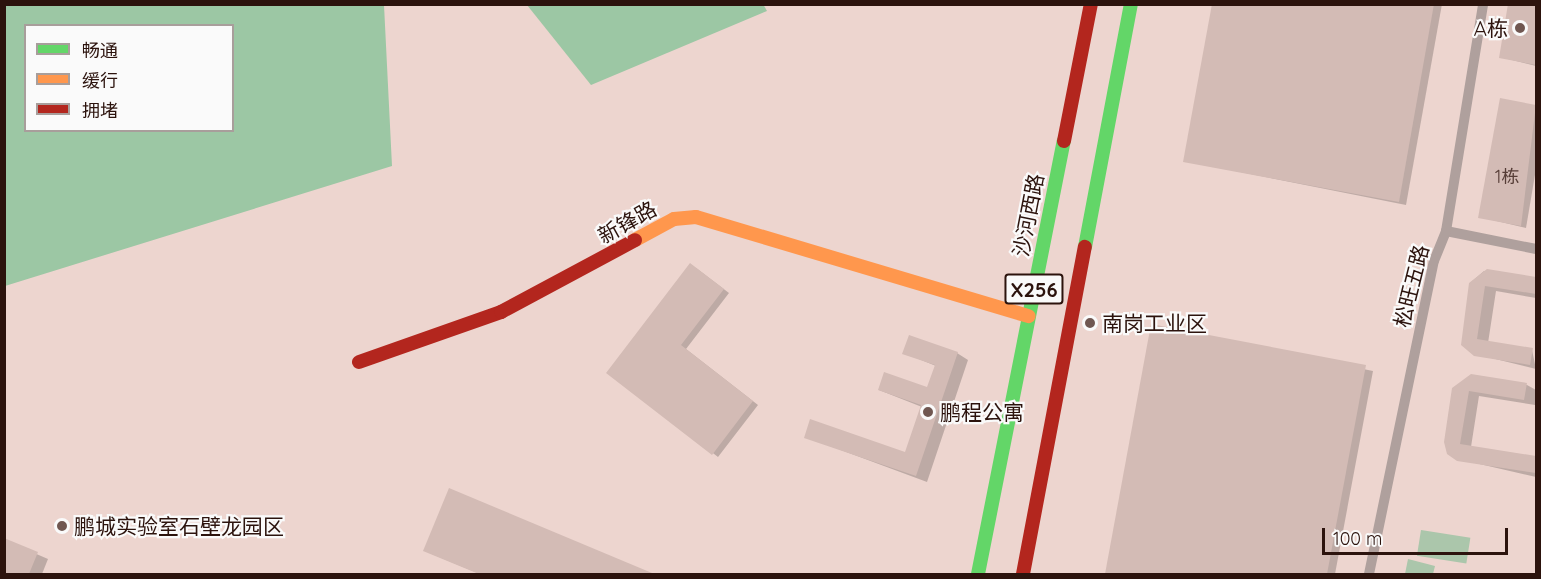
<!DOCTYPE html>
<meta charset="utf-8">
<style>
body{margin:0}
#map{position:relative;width:1541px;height:579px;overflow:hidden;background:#edd5cf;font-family:Quicksand,"Noto Sans SC",sans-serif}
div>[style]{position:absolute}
.green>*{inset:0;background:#abc6ab;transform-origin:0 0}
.forest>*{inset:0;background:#9cc7a4}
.shadow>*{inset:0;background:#0003}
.building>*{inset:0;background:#d3bbb5}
.street>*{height:10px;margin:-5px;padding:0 5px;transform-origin:5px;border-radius:5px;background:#afa09d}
.fast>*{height:14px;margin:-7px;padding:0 7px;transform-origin:7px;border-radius:7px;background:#63d668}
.slow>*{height:14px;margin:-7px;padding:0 7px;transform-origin:7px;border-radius:7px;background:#ff974d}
.jam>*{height:14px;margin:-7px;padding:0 7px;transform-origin:7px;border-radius:7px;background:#b3261e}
.dots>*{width:16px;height:16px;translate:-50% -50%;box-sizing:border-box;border:3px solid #fafafa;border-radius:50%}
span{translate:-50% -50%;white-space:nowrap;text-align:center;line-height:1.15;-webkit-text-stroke:4.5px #fafafa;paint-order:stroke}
.number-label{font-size:18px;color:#563d37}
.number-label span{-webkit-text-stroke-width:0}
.shield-label span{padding:2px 4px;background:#fafafa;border:2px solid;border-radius:4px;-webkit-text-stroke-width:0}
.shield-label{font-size:20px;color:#2c130d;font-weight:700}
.poi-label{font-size:21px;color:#2c130d}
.right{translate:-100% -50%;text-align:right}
.left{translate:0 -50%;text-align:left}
.street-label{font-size:21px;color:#2c130d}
.frame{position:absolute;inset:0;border:6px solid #2c130d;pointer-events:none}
.legend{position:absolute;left:24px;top:24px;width:210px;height:108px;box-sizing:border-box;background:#fafafa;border:2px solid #a89e9b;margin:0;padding:8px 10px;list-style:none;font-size:18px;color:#2c130d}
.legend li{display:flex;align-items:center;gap:12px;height:30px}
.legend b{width:30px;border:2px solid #a89e9b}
.scale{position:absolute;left:1322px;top:528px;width:186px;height:27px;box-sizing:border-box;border:3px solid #2c130d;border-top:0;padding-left:8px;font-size:18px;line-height:21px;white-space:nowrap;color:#2c130d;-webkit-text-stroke:4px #fafafa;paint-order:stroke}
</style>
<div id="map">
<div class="green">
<i style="left:1421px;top:530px;width:50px;height:26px;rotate:9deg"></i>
<i style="clip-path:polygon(1408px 559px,1435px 566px,1433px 574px,1405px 574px)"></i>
</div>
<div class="forest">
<i style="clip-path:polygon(evenodd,5px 4px,384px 5px,392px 166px,5px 286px,5px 4px,26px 26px,232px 26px,232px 130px,26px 130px,26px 26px)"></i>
<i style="clip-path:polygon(763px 4px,767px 11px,591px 85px,527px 5px)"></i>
</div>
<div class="shadow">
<i style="clip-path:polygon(1213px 4px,1442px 4px,1406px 205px,1185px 161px)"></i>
<i style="clip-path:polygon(1510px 4px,1536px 4px,1536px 66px,1500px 57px)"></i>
<i style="clip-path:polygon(1501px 100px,1536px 107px,1536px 169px,1526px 228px,1480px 217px)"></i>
<i style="clip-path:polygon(696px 268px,729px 293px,686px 349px,758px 405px,718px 457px,608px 372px)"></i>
<i style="clip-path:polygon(1484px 271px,1536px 279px,1536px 298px,1496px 291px,1488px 343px,1532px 350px,1536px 369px,1475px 354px,1470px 283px)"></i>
<i style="clip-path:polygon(1152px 326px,1373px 371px,1335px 574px,1106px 574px)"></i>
<i style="clip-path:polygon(904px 353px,957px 353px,968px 360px,927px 482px,806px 437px,906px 454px,922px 407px,879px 390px,928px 389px,936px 366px)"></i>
<i style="clip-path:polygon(1527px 385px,1536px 390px,1535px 405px,1479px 396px,1471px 447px,1536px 458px,1536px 477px,1458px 459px,1453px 388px)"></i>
<i style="clip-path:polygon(450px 490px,652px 574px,480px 574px,432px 554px)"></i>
<i style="clip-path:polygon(4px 540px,48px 559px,42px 574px,4px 574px)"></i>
</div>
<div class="building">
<i style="clip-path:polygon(1212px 4px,1434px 4px,1399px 202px,1183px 162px)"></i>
<i style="clip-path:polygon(1508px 4px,1536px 4px,1536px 65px,1499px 58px)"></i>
<i style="clip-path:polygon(1500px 98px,1536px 105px,1521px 226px,1478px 218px)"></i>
<i style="clip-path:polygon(690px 263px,724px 289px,681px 345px,753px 401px,712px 455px,606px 373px)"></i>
<i style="clip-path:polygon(1487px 269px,1536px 277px,1536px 294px,1485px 286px,1477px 339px,1533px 348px,1530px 365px,1474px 356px,1461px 345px,1469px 283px)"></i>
<i style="clip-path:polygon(1151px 324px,1366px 365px,1327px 574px,1105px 574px)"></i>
<i style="clip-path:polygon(909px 335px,958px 352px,916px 476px,804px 438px,810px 419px,905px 452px,921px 405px,878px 390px,884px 372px,927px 387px,935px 365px,902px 354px)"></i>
<i style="clip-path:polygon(1471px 374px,1527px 383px,1524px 400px,1469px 391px,1460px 444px,1536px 456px,1536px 473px,1457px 461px,1447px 454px,1444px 442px,1452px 388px)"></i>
<i style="clip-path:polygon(449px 488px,652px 573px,652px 574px,479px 574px,423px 551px)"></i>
<i style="clip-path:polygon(4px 538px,38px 552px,29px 574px,4px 574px)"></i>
</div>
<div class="street">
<i style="left:1446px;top:231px;width:92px;rotate:11.3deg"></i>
<i style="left:1369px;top:574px;width:320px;rotate:-78.3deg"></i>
<i style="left:1434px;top:261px;width:32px;rotate:-68deg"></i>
<i style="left:1446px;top:231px;width:230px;rotate:-80.7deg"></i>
</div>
<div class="fast">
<i style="left:1085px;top:247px;width:247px;rotate:-79.3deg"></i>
<i style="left:978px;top:574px;width:441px;rotate:-78.8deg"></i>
</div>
<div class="slow">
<i style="left:635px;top:240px;width:44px;rotate:-28.3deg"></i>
<i style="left:674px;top:219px;width:22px;rotate:-5deg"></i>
<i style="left:696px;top:217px;width:347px;rotate:16.6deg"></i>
</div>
<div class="jam">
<i style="left:1064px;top:141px;width:140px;rotate:-78.9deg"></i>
<i style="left:359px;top:362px;width:151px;rotate:-19.4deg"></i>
<i style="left:501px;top:312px;width:152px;rotate:-28.2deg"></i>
<i style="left:1023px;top:574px;width:333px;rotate:-79.3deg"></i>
</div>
<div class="dots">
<i style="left:1520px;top:28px;background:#705751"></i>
<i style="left:1090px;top:323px;background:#705751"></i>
<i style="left:928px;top:412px;background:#705751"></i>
<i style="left:62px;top:526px;background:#705751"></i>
</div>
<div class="number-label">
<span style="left:1507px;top:177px">1栋</span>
</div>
<div class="shield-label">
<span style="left:1034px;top:289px">X256</span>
</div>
<div class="poi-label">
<span class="right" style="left:1508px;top:28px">A栋</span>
<span class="left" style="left:1102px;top:323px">南岗工业区</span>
<span class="left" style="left:940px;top:412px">鹏程公寓</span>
<span class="left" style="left:74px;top:526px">鹏城实验室石壁龙园区</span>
</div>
<div class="street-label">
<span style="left:1028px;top:215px;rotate:-79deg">沙河西路</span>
<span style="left:627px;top:222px;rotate:-29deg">新锋路</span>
<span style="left:1411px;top:286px;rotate:-76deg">松旺五路</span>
</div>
<div class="frame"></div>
<ul class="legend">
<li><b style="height:8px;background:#63d668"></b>畅通</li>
<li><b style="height:8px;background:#ff974d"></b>缓行</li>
<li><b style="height:8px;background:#b3261e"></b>拥堵</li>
</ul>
<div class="scale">100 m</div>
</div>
